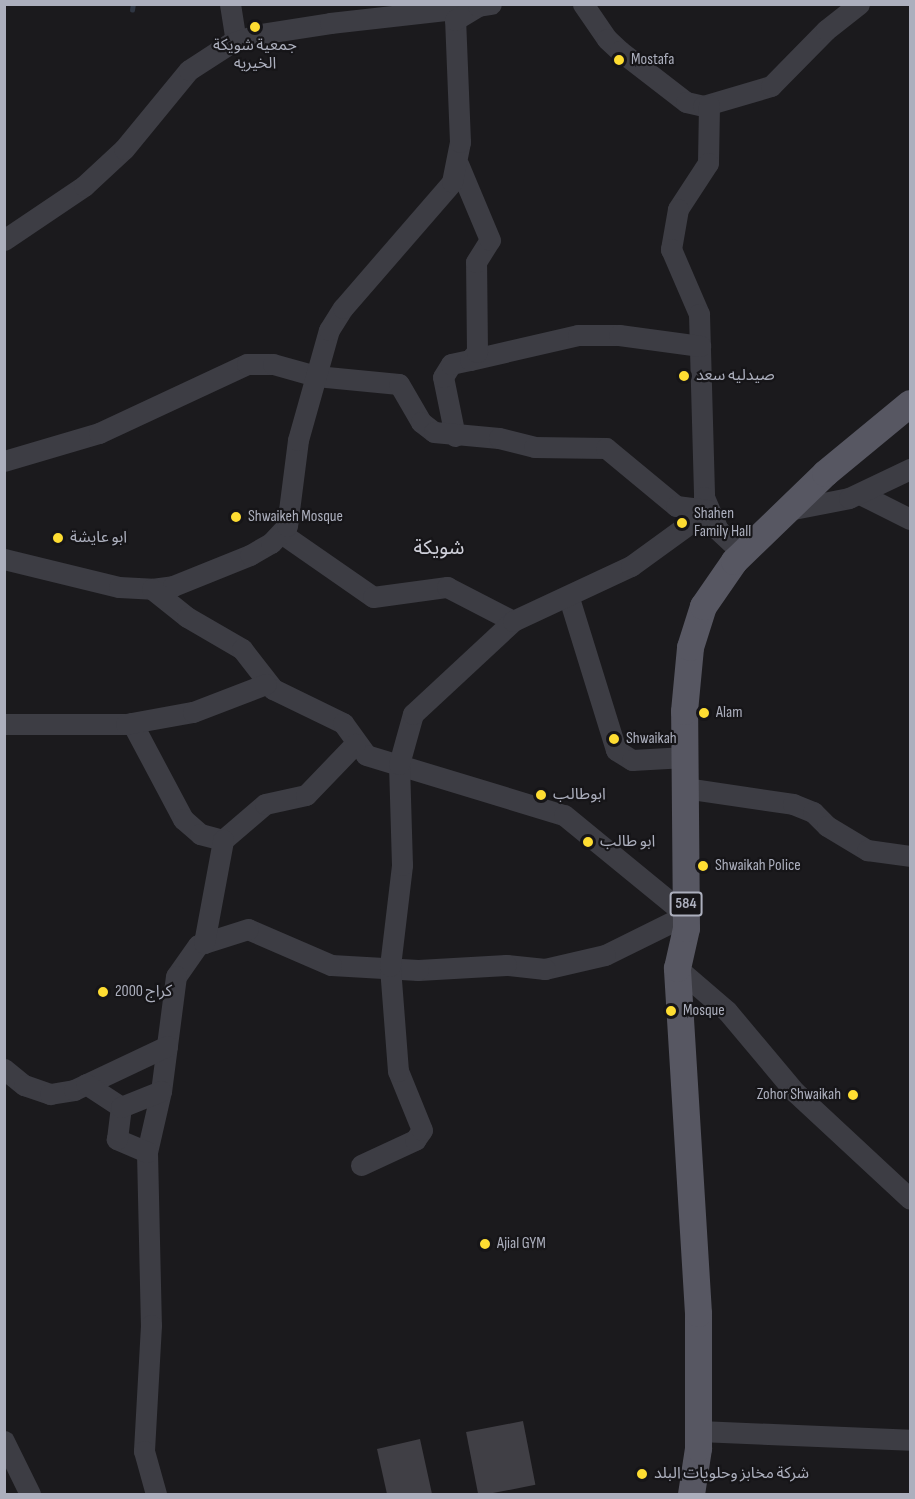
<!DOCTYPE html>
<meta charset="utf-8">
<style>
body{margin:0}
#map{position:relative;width:915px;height:1499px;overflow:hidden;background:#1b1a1d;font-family:"Sofia Sans Condensed","Noto Sans Arabic",sans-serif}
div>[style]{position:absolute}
.stream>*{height:4.5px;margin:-2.25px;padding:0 2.25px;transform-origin:2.25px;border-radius:2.25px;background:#2f3643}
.building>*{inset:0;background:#403f45;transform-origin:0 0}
.minor>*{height:21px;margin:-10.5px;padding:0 10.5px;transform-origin:10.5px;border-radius:10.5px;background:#3d3d44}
.major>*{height:27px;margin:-13.5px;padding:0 13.5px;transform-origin:13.5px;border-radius:13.5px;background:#575762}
.dots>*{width:16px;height:16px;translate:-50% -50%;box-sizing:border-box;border:3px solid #161518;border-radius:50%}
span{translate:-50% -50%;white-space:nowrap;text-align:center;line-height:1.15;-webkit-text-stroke:4.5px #161518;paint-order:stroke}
.shield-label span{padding:2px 4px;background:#161518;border:2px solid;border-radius:4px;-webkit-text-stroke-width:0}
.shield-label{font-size:15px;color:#acafbd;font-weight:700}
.poi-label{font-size:16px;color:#acafbd}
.left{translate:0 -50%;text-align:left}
.right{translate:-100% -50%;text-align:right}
.quarter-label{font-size:20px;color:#cecfd9}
.frame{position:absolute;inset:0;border:6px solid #acafbd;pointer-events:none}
</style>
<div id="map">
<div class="stream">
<i style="left:132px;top:10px;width:6px;rotate:-81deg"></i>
</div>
<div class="building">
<i style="left:523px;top:1421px;width:65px;height:58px;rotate:79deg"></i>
<i style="clip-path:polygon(420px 1439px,432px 1494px,387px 1494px,377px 1449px)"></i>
</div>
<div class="minor">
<i style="left:230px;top:4px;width:37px;rotate:81deg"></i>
<i style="left:583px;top:4px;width:42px;rotate:55.6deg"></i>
<i style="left:607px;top:39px;width:18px;rotate:43deg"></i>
<i style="left:620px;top:51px;width:83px;rotate:37.7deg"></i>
<i style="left:686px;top:102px;width:17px;rotate:13deg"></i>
<i style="left:703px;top:106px;width:71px;rotate:-16.4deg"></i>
<i style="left:771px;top:86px;width:78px;rotate:-45.5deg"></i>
<i style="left:826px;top:30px;width:42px;rotate:-38.2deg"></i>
<i style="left:709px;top:105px;width:58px;rotate:91deg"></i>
<i style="left:708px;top:163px;width:55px;rotate:123.1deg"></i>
<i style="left:678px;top:209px;width:41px;rotate:99.9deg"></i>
<i style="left:671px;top:249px;width:71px;rotate:66.7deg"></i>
<i style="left:699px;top:314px;width:183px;rotate:88.4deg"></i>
<i style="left:704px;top:497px;width:36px;rotate:67deg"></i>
<i style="left:718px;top:530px;width:33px;rotate:43deg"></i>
<i style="left:4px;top:240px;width:97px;rotate:-34deg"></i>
<i style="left:84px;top:186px;width:54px;rotate:-42.8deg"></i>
<i style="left:124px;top:149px;width:102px;rotate:-50.6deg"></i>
<i style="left:189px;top:70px;width:48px;rotate:-33deg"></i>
<i style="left:229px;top:44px;width:33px;rotate:-18deg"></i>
<i style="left:260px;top:34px;width:71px;rotate:-8.9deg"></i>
<i style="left:330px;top:23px;width:143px;rotate:-6.4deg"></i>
<i style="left:470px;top:360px;width:111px;rotate:-13deg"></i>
<i style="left:578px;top:335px;width:41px"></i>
<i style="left:619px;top:335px;width:82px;rotate:7.7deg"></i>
<i style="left:455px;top:436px;width:60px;rotate:-101.5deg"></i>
<i style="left:443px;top:377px;width:15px;rotate:-58deg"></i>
<i style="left:451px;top:364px;width:19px;rotate:-12deg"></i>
<i style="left:470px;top:360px;width:11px;rotate:-49deg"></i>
<i style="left:477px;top:352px;width:90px;rotate:-90.6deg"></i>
<i style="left:476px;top:262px;width:26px;rotate:-58deg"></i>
<i style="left:490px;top:240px;width:82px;rotate:-112.8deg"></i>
<i style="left:4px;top:461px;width:99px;rotate:-16.4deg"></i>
<i style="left:99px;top:433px;width:163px;rotate:-25deg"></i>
<i style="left:247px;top:364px;width:26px"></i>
<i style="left:273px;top:364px;width:45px;rotate:15.6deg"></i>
<i style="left:316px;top:376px;width:83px;rotate:5.5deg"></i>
<i style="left:399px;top:384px;width:44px;rotate:59.9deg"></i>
<i style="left:421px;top:422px;width:16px;rotate:38deg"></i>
<i style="left:434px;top:432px;width:65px;rotate:5.3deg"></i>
<i style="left:499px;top:438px;width:36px;rotate:14deg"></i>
<i style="left:534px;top:447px;width:72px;rotate:0.8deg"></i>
<i style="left:606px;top:448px;width:91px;rotate:39.6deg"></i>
<i style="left:676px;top:506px;width:32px;rotate:7deg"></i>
<i style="left:860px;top:494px;width:56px;rotate:26.6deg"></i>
<i style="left:783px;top:511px;width:67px;rotate:-11.1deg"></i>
<i style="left:849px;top:498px;width:68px;rotate:-25.4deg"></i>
<i style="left:281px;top:533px;width:112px;rotate:34.8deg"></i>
<i style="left:373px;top:597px;width:75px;rotate:-7.7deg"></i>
<i style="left:447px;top:587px;width:74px;rotate:27.3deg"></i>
<i style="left:4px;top:559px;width:118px;rotate:13.7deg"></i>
<i style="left:119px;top:587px;width:33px;rotate:3deg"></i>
<i style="left:152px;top:589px;width:21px;rotate:-8deg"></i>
<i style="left:173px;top:586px;width:83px;rotate:-21.9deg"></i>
<i style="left:250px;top:555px;width:24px;rotate:-30deg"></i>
<i style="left:271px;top:543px;width:23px;rotate:-47deg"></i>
<i style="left:287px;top:526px;width:87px;rotate:-82.7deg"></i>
<i style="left:298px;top:440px;width:114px;rotate:-74.3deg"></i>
<i style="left:329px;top:330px;width:26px;rotate:-58deg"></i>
<i style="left:343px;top:308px;width:167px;rotate:-49.1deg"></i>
<i style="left:452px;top:182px;width:41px;rotate:-78.7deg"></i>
<i style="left:460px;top:142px;width:122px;rotate:-92.3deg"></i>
<i style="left:455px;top:20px;width:27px;rotate:-31deg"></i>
<i style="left:478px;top:6px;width:13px;rotate:-9deg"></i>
<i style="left:152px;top:589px;width:45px;rotate:38.7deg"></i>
<i style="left:187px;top:617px;width:64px;rotate:30.2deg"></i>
<i style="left:242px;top:649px;width:51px;rotate:52.2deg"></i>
<i style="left:273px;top:689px;width:78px;rotate:25.9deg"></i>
<i style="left:343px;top:723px;width:39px;rotate:54deg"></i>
<i style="left:366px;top:755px;width:207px;rotate:16.9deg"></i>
<i style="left:564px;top:815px;width:158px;rotate:39.3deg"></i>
<i style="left:686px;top:915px;width:90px;rotate:153.7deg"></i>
<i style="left:605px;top:955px;width:62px;rotate:166.9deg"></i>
<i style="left:545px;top:969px;width:39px;rotate:-174deg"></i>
<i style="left:506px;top:965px;width:88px;rotate:176.7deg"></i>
<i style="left:418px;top:970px;width:87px;rotate:-176.7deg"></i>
<i style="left:331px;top:965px;width:90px;rotate:-156.6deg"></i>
<i style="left:248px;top:929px;width:52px;rotate:162.3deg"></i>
<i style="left:198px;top:945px;width:38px;rotate:125deg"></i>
<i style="left:176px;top:976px;width:116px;rotate:97.4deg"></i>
<i style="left:161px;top:1091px;width:63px;rotate:102.9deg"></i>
<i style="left:147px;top:1152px;width:173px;rotate:88.7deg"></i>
<i style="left:151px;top:1325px;width:126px;rotate:93.2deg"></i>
<i style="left:144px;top:1451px;width:45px;rotate:74.4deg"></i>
<i style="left:569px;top:598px;width:159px;rotate:72.8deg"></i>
<i style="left:616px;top:750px;width:19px;rotate:32deg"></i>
<i style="left:632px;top:760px;width:53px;rotate:-3.2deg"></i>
<i style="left:132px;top:723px;width:109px;rotate:62deg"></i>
<i style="left:183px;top:819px;width:23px;rotate:41deg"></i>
<i style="left:200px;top:834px;width:24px;rotate:15deg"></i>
<i style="left:223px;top:840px;width:55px;rotate:-40.6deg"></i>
<i style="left:265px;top:804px;width:42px;rotate:-12.4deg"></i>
<i style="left:306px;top:795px;width:71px;rotate:-46.1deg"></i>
<i style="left:4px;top:724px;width:122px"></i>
<i style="left:126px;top:724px;width:68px;rotate:-10.2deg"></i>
<i style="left:193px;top:712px;width:78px;rotate:-21deg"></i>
<i style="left:685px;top:788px;width:109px;rotate:8.4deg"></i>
<i style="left:793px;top:804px;width:22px;rotate:22deg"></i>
<i style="left:813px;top:812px;width:20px;rotate:45deg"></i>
<i style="left:827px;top:826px;width:47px;rotate:31deg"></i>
<i style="left:867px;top:850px;width:43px;rotate:7.9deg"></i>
<i style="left:204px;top:943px;width:105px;rotate:-79.5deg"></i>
<i style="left:677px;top:968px;width:66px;rotate:40.7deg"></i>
<i style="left:727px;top:1011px;width:106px;rotate:50deg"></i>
<i style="left:795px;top:1092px;width:157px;rotate:42.9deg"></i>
<i style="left:4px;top:1069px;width:26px;rotate:39deg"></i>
<i style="left:24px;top:1085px;width:28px;rotate:19deg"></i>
<i style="left:50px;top:1094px;width:24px;rotate:-9deg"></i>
<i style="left:74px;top:1090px;width:103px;rotate:-25.3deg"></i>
<i style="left:86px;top:1084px;width:42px;rotate:33.3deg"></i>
<i style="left:147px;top:1152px;width:33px;rotate:-157deg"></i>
<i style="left:117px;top:1139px;width:32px;rotate:-83deg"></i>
<i style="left:121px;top:1107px;width:43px;rotate:-21.8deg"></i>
<i style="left:361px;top:1165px;width:60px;rotate:-24.8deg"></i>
<i style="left:415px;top:1140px;width:12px;rotate:-55deg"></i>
<i style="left:422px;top:1130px;width:64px;rotate:-112.1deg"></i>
<i style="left:398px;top:1071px;width:105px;rotate:-94.4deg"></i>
<i style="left:390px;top:966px;width:102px;rotate:-83.2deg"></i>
<i style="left:402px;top:865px;width:101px;rotate:-91.7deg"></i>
<i style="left:399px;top:764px;width:52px;rotate:-74.4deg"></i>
<i style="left:413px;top:714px;width:137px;rotate:-42.9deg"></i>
<i style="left:513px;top:621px;width:130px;rotate:-25deg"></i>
<i style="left:631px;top:566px;width:95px;rotate:-36deg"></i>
<i style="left:699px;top:1431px;width:211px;rotate:2.4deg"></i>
<i style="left:4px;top:1441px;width:59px;rotate:63.9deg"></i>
</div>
<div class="major">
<i style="left:691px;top:1494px;width:47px;rotate:-81.3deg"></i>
<i style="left:698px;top:1448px;width:135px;rotate:-90deg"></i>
<i style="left:698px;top:1313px;width:346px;rotate:-93.5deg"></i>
<i style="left:677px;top:968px;width:41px;rotate:-77.3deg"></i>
<i style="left:686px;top:928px;width:217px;rotate:-90.5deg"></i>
<i style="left:684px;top:711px;width:64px;rotate:-84.6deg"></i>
<i style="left:690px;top:647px;width:43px;rotate:-72.4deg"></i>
<i style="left:703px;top:606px;width:55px;rotate:-55.4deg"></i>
<i style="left:734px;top:561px;width:127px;rotate:-44deg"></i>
<i style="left:825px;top:473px;width:110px;rotate:-39.5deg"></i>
</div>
<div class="dots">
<i style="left:255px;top:27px;background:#fedd32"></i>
<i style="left:619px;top:60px;background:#fedd32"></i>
<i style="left:684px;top:376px;background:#fedd32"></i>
<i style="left:236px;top:517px;background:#fedd32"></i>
<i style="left:682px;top:523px;background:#fedd32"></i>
<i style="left:58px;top:538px;background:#fedd32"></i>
<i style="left:704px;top:713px;background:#fedd32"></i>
<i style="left:614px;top:739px;background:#fedd32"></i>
<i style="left:541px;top:795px;background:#fedd32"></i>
<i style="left:588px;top:842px;background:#fedd32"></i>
<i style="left:703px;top:866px;background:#fedd32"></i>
<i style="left:103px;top:992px;background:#fedd32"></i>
<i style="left:671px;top:1011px;background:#fedd32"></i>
<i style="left:853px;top:1095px;background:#fedd32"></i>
<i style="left:485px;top:1244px;background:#fedd32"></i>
<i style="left:642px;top:1474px;background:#fedd32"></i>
</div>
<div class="shield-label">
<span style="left:686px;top:904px">584</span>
</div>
<div class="poi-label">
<span style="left:255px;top:55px">جمعية شويكة<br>الخيريه</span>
<span class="left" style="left:631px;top:60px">Mostafa</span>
<span class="left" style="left:696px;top:376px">صيدليه سعد</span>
<span class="left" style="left:694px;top:523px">Shahen<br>Family Hall</span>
<span class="left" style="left:248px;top:517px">Shwaikeh Mosque</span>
<span class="left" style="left:70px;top:538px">ابو عايشة</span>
<span class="left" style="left:716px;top:713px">Alam</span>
<span class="left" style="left:626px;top:739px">Shwaikah</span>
<span class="left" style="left:553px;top:795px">ابوطالب</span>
<span class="left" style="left:600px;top:842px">ابو طالب</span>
<span class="left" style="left:715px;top:866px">Shwaikah Police</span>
<span class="left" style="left:115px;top:992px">كراج 2000</span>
<span class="left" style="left:683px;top:1011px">Mosque</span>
<span class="right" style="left:841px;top:1095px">Zohor Shwaikah</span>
<span class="left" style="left:497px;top:1244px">Ajial GYM</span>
<span class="left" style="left:654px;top:1474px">شركة مخابز وحلويات البلد</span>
</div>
<div class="quarter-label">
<span style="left:439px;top:548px">شويكة</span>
</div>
<div class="frame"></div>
</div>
